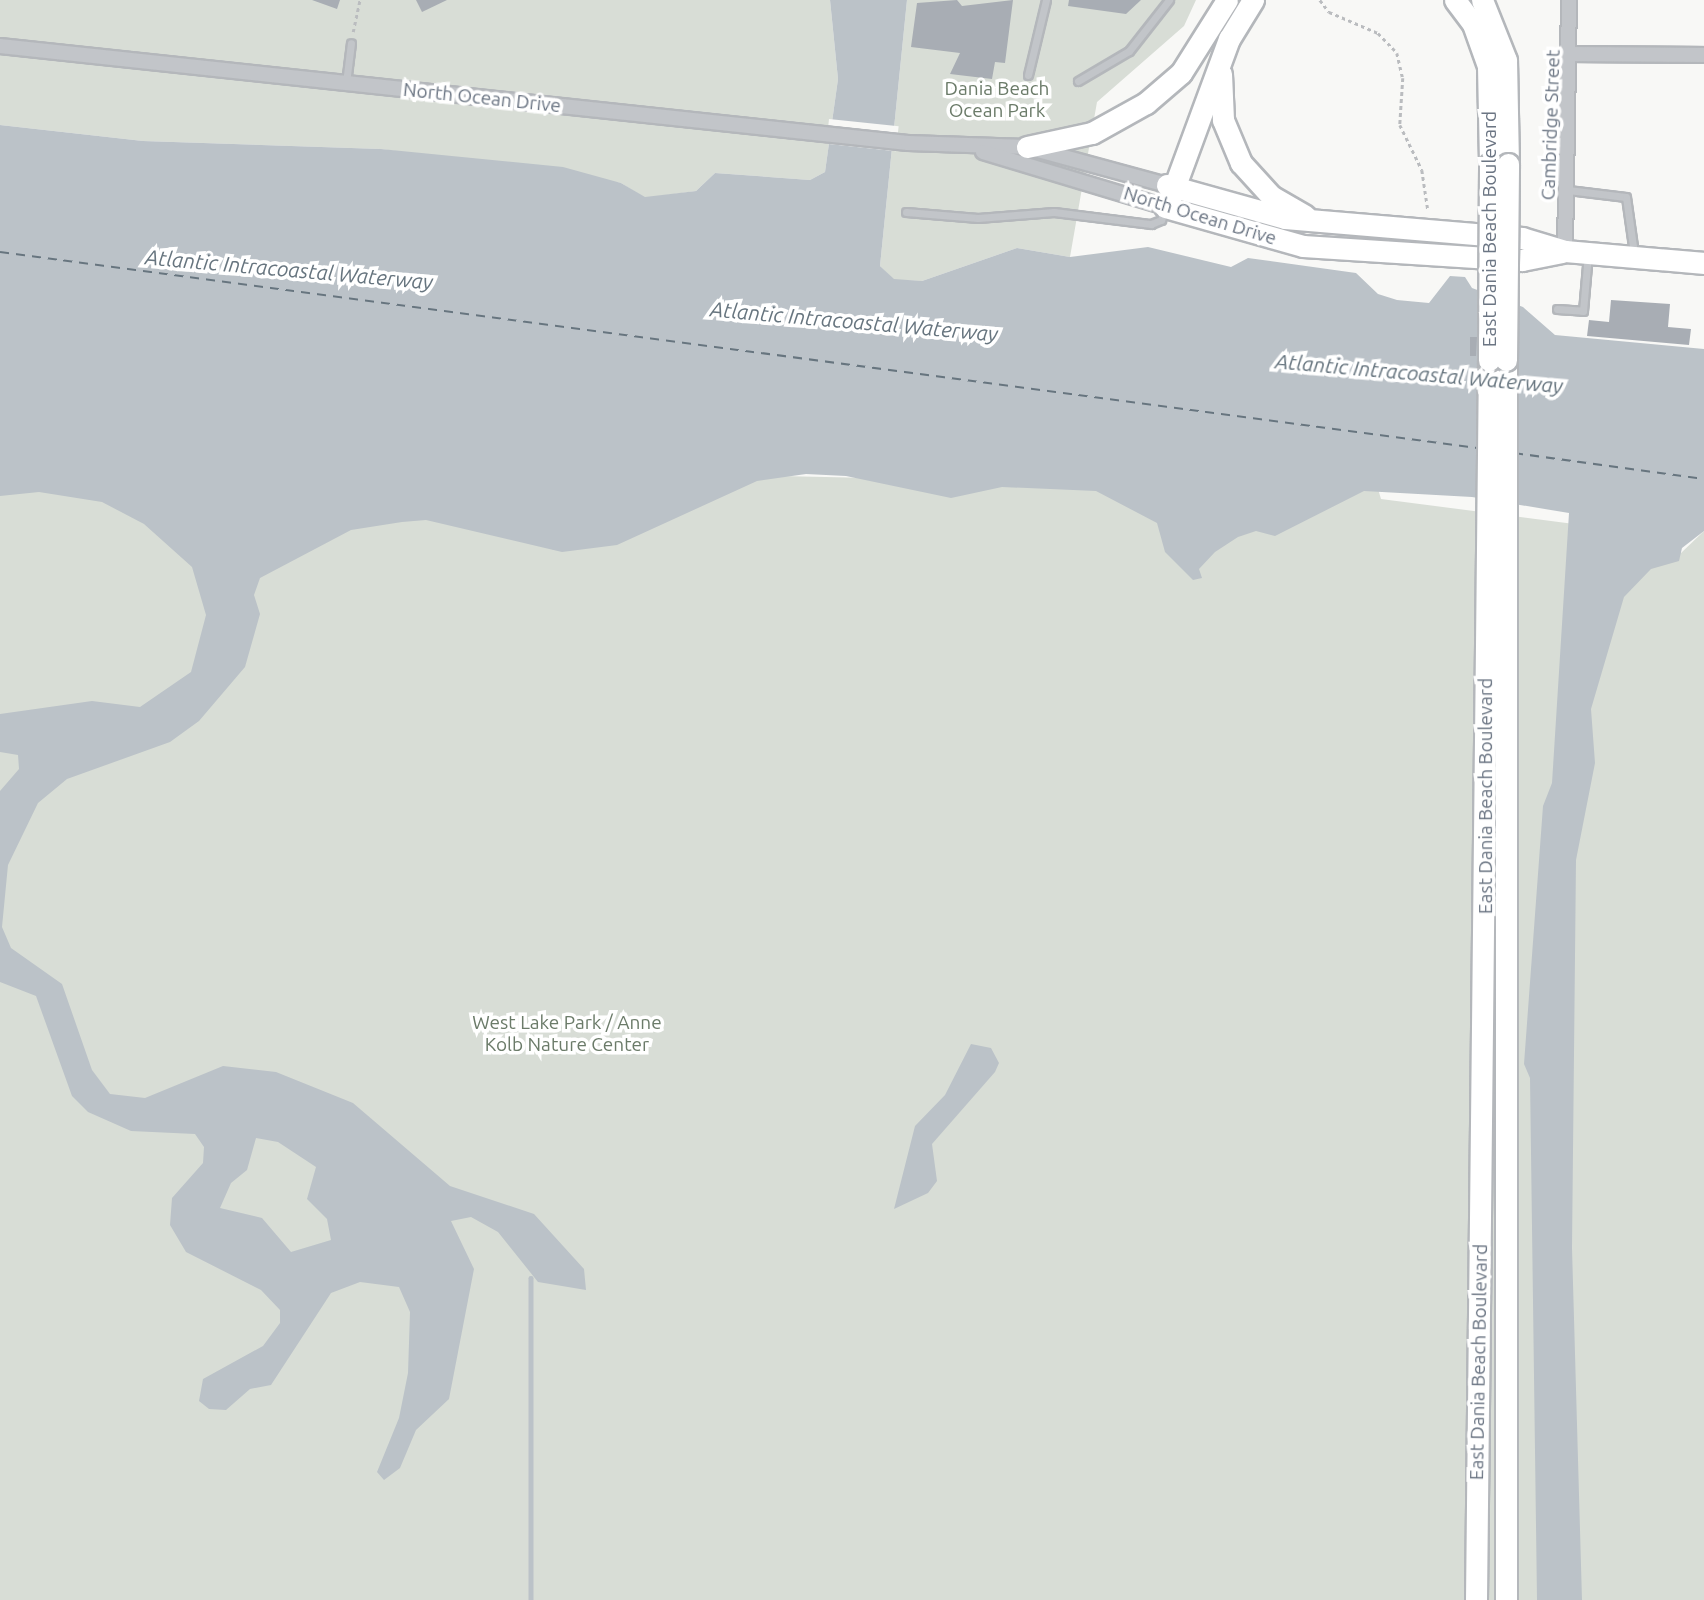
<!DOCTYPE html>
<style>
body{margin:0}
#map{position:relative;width:1704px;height:1600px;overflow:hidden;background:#f8f8f6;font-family:Ubuntu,sans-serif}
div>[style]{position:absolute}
.green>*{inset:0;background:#d8ddd6}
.water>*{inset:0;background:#bbc2c8}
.pier>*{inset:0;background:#f8f8f6;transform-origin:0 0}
.stream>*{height:4.5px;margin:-2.25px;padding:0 2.25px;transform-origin:2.25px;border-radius:2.25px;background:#bbc2c8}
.ferry>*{height:2px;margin-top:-1px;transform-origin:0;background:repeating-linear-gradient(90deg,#67757f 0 9px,transparent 0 16px)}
.building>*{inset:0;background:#a8adb4}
.path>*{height:2.5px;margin-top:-1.25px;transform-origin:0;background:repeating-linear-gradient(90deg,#babcbf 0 3.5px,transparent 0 7px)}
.roads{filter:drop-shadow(2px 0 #b4b7bb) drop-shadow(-2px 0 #b4b7bb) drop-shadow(0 2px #b4b7bb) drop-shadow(0 -2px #b4b7bb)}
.service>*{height:7px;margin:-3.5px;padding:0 3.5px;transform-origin:3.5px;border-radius:3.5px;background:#c2c5c9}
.minor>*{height:14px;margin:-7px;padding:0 7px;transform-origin:7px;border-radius:7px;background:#c2c5c9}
.primary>*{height:21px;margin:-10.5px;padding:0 10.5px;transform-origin:10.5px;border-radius:10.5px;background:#fff}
.bridges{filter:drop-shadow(2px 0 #b4b7bb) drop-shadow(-2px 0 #b4b7bb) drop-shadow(0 2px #b4b7bb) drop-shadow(0 -2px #b4b7bb)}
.primary-bridge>*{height:21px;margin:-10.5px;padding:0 10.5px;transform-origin:10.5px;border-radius:10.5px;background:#fff}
span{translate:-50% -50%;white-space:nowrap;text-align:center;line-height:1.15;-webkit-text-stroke:7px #fff;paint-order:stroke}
.park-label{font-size:19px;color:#6b7b69}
.street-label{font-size:19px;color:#6b7583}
.water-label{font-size:21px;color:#67757f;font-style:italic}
</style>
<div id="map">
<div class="green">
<i style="clip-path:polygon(0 0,830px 0,838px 79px,825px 172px,810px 180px,715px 173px,696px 191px,645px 198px,621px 183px,381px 149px,143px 141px,0 125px)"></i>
<i style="clip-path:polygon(907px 0,1196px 0,1184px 26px,1097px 102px,1070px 257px,1017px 248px,922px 281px,894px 280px,880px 266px)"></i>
<i style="clip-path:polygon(0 427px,780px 476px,1378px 489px,1381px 499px,1605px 528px,1681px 553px,1704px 531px,1704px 1600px,0 1600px)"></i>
</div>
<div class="water">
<i style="clip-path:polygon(evenodd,830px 0,907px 0,880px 266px,894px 279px,922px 281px,1017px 248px,1070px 257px,1148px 247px,1231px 267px,1248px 258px,1356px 273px,1378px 294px,1397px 300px,1429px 303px,1450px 276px,1465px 277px,1472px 288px,1523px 307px,1555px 335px,1704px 349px,1704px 531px,1682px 548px,1679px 561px,1651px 569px,1624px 597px,1591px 709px,1595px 763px,1576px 860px,1572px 1248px,1582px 1600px,1537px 1600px,1530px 1078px,1524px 1064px,1543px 806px,1552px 783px,1569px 513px,1472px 497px,1364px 491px,1275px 536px,1256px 531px,1238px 537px,1215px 552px,1199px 569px,1202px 578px,1193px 580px,1165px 552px,1157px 523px,1096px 491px,1002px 487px,951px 498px,846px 476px,806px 474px,757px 481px,617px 545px,562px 552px,426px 520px,402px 522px,351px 530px,260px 578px,254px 595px,260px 614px,245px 667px,199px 721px,170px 742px,67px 779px,38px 803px,8px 865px,2px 927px,11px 948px,62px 984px,92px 1070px,110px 1094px,145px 1098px,223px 1066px,276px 1072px,353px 1103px,450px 1186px,534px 1214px,584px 1269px,586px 1290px,538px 1282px,498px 1232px,471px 1217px,451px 1221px,474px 1269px,449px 1399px,416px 1430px,400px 1468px,384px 1480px,377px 1472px,399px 1418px,408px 1373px,410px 1312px,399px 1287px,360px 1282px,331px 1293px,271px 1385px,250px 1389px,226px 1410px,209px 1409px,199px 1401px,203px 1379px,263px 1346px,280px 1323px,280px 1310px,261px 1290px,186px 1252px,170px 1225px,172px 1198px,203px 1163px,204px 1147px,195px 1134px,131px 1131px,88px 1112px,72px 1096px,36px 996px,0 982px,0 791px,19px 769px,18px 755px,0 752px,0 714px,92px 701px,140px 707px,191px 672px,206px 615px,192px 567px,144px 524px,102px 502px,39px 492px,0 496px,0 125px,143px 141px,381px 149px,563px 167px,621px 183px,645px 197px,696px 191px,715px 173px,810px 180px,825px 172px,838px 79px,830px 0,256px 1138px,278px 1142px,316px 1167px,307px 1199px,327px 1219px,331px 1240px,291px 1252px,262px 1218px,220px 1208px,231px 1183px,247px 1170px,256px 1138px)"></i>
<i style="clip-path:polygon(971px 1044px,991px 1048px,999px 1063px,995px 1072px,932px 1144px,937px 1181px,928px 1193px,894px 1209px,915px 1126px,945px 1095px)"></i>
</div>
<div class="pier">
<i style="left:829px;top:119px;width:70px;height:25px;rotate:6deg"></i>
</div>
<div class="stream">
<i style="left:531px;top:1278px;width:322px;rotate:90deg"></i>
</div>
<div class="ferry">
<i style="left:0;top:252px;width:1490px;rotate:7.56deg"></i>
<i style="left:1514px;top:453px;width:192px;rotate:7.8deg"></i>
</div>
<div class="building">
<i style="clip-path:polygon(312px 0,340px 0,337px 9px)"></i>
<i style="clip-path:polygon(416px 0,447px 0,422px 12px)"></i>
<i style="clip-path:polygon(957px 0,962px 6px,1013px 0,1005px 63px,995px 62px,992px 79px,950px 74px,960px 53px,911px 47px,917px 3px)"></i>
<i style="clip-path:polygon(1069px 0,1141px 0,1126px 14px,1068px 6px)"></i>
<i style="clip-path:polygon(1611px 300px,1670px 304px,1668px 327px,1691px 329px,1689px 345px,1587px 336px,1589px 320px,1609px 322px)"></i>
<i style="clip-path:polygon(1470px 337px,1477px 337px,1476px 356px,1470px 356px)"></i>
</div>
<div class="path">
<i style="left:1320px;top:0;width:15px;rotate:53deg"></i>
<i style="left:1329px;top:12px;width:53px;rotate:23.2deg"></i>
<i style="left:1378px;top:33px;width:28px;rotate:46deg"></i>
<i style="left:1397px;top:53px;width:26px;rotate:77deg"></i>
<i style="left:1403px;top:78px;width:47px;rotate:93.7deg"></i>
<i style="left:1400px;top:125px;width:50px;rotate:63.9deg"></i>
<i style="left:1422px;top:170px;width:40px;rotate:81.5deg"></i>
<i style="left:353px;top:32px;width:33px;rotate:-78deg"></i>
</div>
<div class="roads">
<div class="service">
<i style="left:1028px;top:75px;width:77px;rotate:-76.5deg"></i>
<i style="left:1078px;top:81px;width:59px;rotate:-30.5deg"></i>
<i style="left:1129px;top:51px;width:65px;rotate:-51.9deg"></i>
<i style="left:346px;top:83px;width:40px;rotate:-82.9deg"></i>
<i style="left:1568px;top:190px;width:58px;rotate:6.9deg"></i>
<i style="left:1626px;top:197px;width:57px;rotate:81.9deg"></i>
<i style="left:906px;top:212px;width:72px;rotate:4.8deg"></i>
<i style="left:978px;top:218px;width:76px;rotate:-4.5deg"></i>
<i style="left:1054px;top:212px;width:98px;rotate:7.1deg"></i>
<i style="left:1151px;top:224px;width:11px;rotate:-22deg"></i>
<i style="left:1161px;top:220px;width:9px;rotate:-72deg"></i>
<i style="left:1557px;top:309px;width:26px;rotate:4deg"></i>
<i style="left:1583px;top:311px;width:57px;rotate:-85deg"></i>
</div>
<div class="minor">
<i style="left:0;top:46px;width:913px;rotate:6.1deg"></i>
<i style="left:908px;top:143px;width:119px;rotate:1.9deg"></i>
<i style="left:1027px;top:147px;width:145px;rotate:15.2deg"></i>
<i style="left:1573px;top:54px;width:131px;rotate:0.4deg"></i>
<i style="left:983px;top:152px;width:190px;rotate:16.8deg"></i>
<i style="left:1565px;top:251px;width:251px;rotate:-89.1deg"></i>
</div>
<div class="primary">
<i style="left:1455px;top:0;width:30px;rotate:53deg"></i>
<i style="left:1473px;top:24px;width:45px;rotate:70.3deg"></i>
<i style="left:1488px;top:66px;width:98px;rotate:88.8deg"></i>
<i style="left:1482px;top:0;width:65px;rotate:68.2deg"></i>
<i style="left:1506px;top:60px;width:104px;rotate:88.9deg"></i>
<i style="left:1221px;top:74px;width:46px;rotate:87.5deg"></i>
<i style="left:1223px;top:120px;width:47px;rotate:67.3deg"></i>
<i style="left:1241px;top:163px;width:45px;rotate:47.7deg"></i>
<i style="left:1271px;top:196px;width:39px;rotate:30deg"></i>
<i style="left:1027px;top:147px;width:66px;rotate:-12.2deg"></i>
<i style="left:1092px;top:133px;width:62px;rotate:-29.1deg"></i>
<i style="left:1146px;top:103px;width:46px;rotate:-40.6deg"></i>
<i style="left:1181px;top:73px;width:86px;rotate:-57.8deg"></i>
<i style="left:1167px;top:185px;width:123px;rotate:15.6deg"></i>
<i style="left:1285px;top:218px;width:238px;rotate:4.8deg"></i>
<i style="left:1522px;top:238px;width:45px;rotate:16.8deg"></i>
<i style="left:1565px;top:251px;width:140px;rotate:4.9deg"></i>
<i style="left:1170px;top:199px;width:171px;rotate:-69.8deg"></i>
<i style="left:1229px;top:39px;width:46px;rotate:-58.4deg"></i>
<i style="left:1165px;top:207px;width:143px;rotate:15.8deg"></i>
<i style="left:1303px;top:246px;width:219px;rotate:3.7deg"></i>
<i style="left:1522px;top:260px;width:41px;rotate:-11.3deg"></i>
<i style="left:1506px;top:360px;width:1240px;rotate:90deg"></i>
<i style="left:1476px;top:1600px;width:1240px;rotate:-89.4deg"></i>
</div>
</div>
<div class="bridges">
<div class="primary-bridge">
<i style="left:1489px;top:360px;width:196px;rotate:-89.7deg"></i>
<i style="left:1506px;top:360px;width:196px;rotate:-89.4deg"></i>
</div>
</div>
<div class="park-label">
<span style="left:997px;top:100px">Dania Beach<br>Ocean Park</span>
<span style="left:567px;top:1034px">West Lake Park / Anne<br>Kolb Nature Center</span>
</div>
<div class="street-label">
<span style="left:482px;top:98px;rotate:6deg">North Ocean Drive</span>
<span style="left:1551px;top:125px;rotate:-88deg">Cambridge Street</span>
<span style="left:1200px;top:216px;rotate:17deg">North Ocean Drive</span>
<span style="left:1490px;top:229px;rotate:-90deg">East Dania Beach Boulevard</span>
<span style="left:1486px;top:796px;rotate:-90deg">East Dania Beach Boulevard</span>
<span style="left:1479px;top:1362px;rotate:-89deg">East Dania Beach Boulevard</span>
</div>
<div class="water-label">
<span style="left:289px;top:269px;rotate:5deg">Atlantic Intracoastal Waterway</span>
<span style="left:854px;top:321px;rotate:5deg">Atlantic Intracoastal Waterway</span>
<span style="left:1419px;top:373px;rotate:5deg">Atlantic Intracoastal Waterway</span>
</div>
</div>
